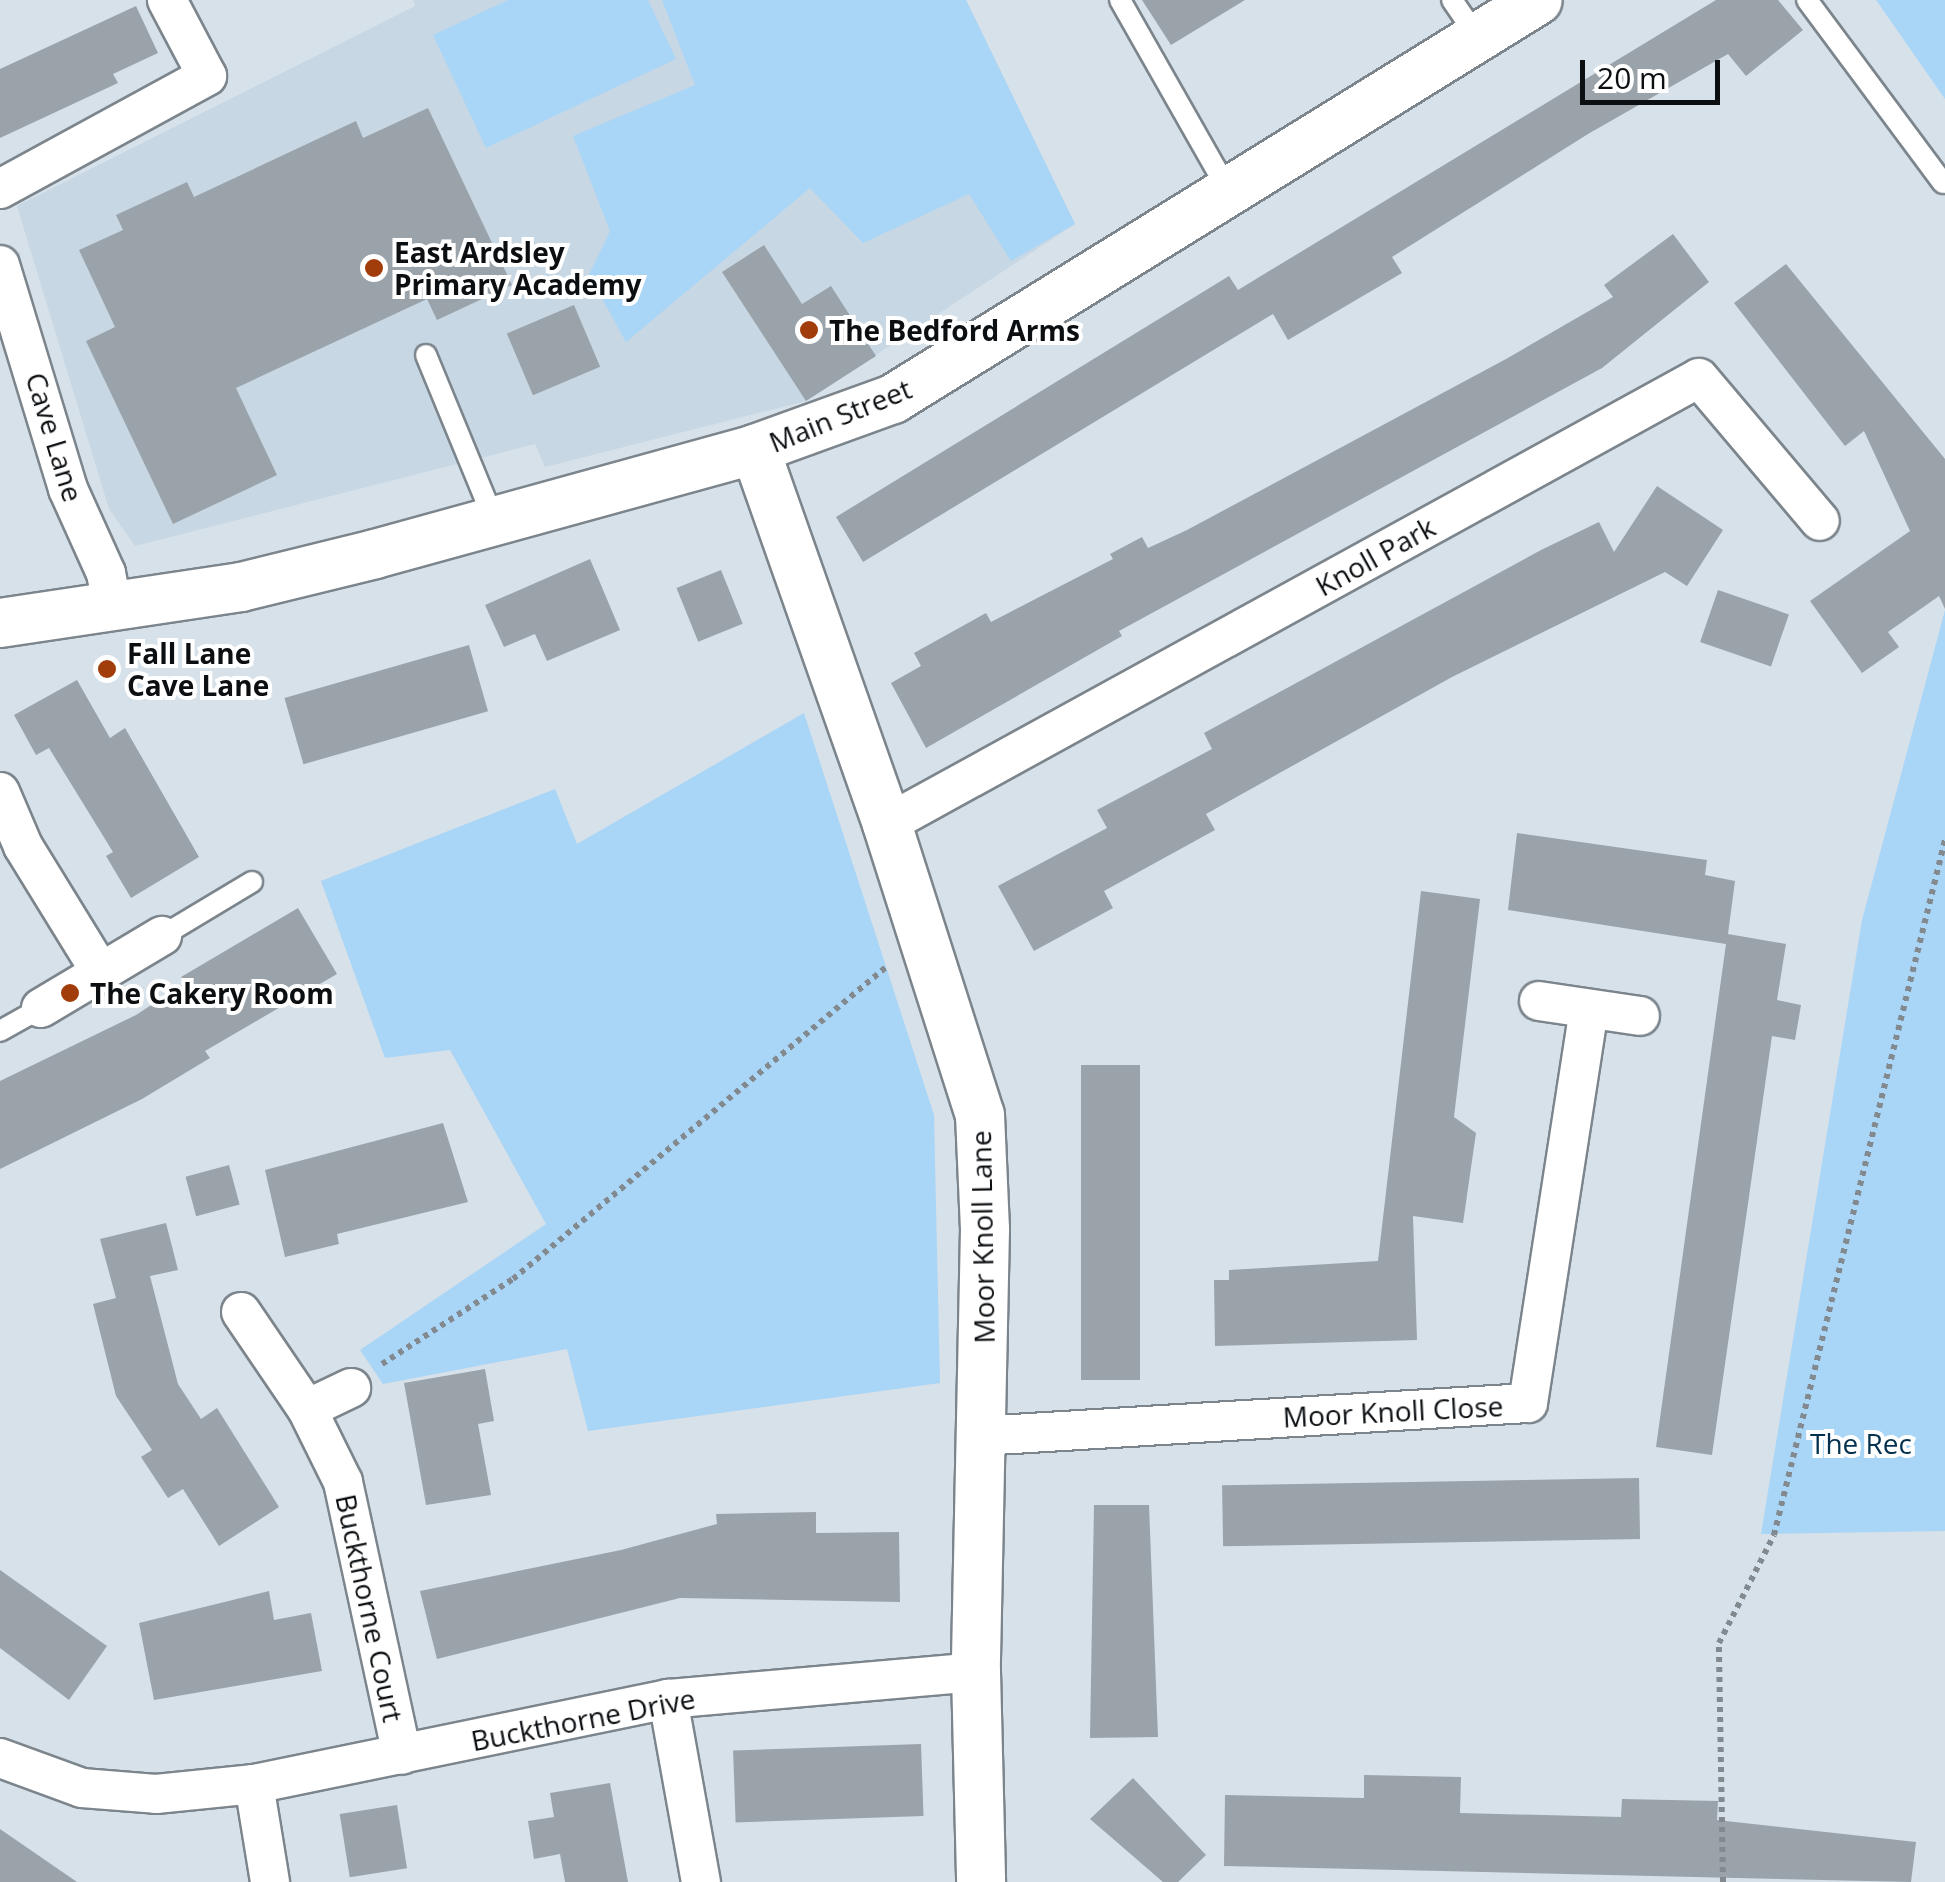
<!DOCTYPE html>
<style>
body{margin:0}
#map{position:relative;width:1945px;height:1882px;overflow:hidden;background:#d7e1e9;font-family:"Open Sans",sans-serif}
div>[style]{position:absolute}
.built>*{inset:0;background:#c7d7e4}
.green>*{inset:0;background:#a9d5f7}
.building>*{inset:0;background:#9aa3aa;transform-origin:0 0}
.path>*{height:6px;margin-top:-3px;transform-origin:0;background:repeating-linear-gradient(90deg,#82898f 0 5px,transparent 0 10px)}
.roads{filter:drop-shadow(2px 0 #7c858c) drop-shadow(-2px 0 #7c858c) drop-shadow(0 2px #7c858c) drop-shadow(0 -2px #7c858c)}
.service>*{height:20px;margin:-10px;padding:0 10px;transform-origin:10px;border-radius:10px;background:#fff}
.minor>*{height:38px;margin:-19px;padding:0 19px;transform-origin:19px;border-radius:19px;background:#fff}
.tertiary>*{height:48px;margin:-24px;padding:0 24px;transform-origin:24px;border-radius:24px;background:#fff}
.dots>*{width:28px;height:28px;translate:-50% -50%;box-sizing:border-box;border:5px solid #fff;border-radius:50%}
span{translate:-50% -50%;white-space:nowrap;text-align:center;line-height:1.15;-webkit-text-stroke:8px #fff;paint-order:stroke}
.poi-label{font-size:28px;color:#0c0f12;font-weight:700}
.left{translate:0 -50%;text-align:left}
.street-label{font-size:28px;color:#0c0f12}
.park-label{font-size:28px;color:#04314e}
.scale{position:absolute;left:1580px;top:60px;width:140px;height:45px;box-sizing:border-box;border:5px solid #0c0f12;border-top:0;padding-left:12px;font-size:30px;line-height:35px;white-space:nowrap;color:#0c0f12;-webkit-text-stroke:8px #fff;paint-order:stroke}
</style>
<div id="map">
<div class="built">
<i style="clip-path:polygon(413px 0,966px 0,1075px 224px,806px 401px,545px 467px,535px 444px,135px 546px,109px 509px,17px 206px,415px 6px)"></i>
</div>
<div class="green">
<i style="clip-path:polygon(508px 0,648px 0,676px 59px,486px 148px,433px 35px)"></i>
<i style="clip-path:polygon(662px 0,966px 0,1075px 224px,1011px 261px,969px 194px,863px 243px,810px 188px,626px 342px,589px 275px,610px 231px,573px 136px,695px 85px)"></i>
<i style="clip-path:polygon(1876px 0,1945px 0,1945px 99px)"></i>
<i style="clip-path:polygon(1945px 610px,1945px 1531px,1761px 1534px,1862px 920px)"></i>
<i style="clip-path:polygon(804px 713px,934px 1115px,940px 1383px,588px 1431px,567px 1349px,383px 1384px,360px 1350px,546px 1224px,450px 1050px,385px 1058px,321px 881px,555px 789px,577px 844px)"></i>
</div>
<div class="building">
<i style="clip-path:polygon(1142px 0,1245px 0,1171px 45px)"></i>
<i style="clip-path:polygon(1716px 0,1778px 0,1803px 30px,1746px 76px,1728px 54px,1588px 134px,1392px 257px,1402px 273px,1288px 340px,1273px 314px,863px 562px,836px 517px,1229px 276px,1238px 290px)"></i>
<i style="clip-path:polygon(136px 6px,158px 53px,113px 74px,118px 83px,0 138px,0 69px)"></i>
<i style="clip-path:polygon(428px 108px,512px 285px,437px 320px,427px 299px,236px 388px,277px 475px,173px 524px,86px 341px,115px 327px,79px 250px,123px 230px,116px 215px,187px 182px,194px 197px,356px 121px,363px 138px)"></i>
<i style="clip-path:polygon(1673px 234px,1709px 282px,1602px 368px,1119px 631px,1122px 636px,926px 748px,891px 683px,921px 666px,914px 653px,986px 613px,991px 622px,1113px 559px,1110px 554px,1142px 537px,1148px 548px,1187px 530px,1506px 359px,1613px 297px,1604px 285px)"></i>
<i style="clip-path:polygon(764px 245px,802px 304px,831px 286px,876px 356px,806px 401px,722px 272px)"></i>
<i style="clip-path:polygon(1786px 264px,1945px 459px,1945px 609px,1939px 596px,1888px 632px,1899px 647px,1862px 673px,1810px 601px,1910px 531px,1864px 431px,1845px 446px,1734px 303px)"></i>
<i style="left:574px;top:305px;width:67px;height:73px;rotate:67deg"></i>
<i style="clip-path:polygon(1657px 486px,1723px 530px,1687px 586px,1665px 572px,1452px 677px,1206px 814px,1215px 830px,1104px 891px,1113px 908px,1034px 951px,998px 886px,1107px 828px,1097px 810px,1212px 749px,1204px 733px,1541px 550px,1599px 522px,1614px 552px)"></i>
<i style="clip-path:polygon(590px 559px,620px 630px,547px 661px,535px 634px,504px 647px,485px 605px)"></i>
<i style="left:721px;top:570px;width:58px;height:48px;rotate:68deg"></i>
<i style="left:1718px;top:590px;width:75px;height:55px;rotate:19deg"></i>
<i style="left:469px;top:645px;width:69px;height:192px;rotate:74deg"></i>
<i style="clip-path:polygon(77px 680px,110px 738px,125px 728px,199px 857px,131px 898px,106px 856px,113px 852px,49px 748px,36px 755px,14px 715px)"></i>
<i style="clip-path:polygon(1517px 833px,1707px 860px,1705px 875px,1735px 881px,1728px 934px,1786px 944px,1777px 1000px,1801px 1005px,1795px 1040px,1772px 1036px,1712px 1455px,1656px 1447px,1726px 944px,1508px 910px)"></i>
<i style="clip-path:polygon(1421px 891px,1480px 899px,1454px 1117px,1476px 1133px,1463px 1223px,1413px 1216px,1417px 1340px,1215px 1346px,1214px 1280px,1229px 1280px,1229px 1270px,1378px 1261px)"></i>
<i style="clip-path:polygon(298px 908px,337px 974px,205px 1051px,210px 1058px,142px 1099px,0 1169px,0 1081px,136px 1015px,185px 983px,181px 977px)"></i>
<i style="left:1081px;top:1065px;width:59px;height:315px"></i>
<i style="clip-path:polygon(443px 1123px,468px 1202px,337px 1234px,339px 1244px,285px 1257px,265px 1170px)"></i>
<i style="left:229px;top:1165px;width:41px;height:45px;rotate:75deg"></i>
<i style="clip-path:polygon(166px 1223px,178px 1270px,150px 1276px,178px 1384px,201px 1419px,217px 1408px,279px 1507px,219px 1546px,183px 1489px,168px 1498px,141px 1457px,152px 1450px,116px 1396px,93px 1304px,116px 1298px,100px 1239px)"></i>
<i style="clip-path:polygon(485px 1369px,494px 1421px,478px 1424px,491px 1495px,426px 1505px,404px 1383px)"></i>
<i style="left:1639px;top:1478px;width:61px;height:417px;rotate:89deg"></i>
<i style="clip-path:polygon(1094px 1505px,1149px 1505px,1158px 1737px,1090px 1738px)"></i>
<i style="clip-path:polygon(816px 1512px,816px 1533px,899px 1532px,900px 1602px,680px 1598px,437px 1659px,420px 1591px,621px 1550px,717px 1524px,716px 1514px)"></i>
<i style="clip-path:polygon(0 1570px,107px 1646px,69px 1700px,0 1648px)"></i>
<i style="clip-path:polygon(269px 1591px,274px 1620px,311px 1613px,322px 1671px,154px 1700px,139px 1623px)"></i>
<i style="left:921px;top:1744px;width:72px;height:188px;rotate:88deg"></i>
<i style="clip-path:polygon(1364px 1775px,1461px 1777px,1460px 1813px,1621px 1817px,1622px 1799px,1718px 1801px,1717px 1820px,1916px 1842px,1911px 1882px,1224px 1866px,1225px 1795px,1364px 1798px)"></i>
<i style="clip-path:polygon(1133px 1778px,1206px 1855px,1178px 1882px,1163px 1882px,1090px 1819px)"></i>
<i style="clip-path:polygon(610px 1783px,628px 1882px,565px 1882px,560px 1854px,534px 1859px,528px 1821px,554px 1817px,550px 1793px)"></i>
<i style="left:397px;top:1805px;width:64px;height:58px;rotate:81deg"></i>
<i style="clip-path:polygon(0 1829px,77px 1882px,0 1882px)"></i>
</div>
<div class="path">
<i style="left:382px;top:1364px;width:156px;rotate:-33deg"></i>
<i style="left:513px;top:1279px;width:486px;rotate:-39.9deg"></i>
<i style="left:1723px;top:1882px;width:239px;rotate:-91deg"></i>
<i style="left:1719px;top:1643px;width:121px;rotate:-63deg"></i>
<i style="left:1774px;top:1535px;width:716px;rotate:-76.18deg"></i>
</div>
<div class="roads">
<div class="service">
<i style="left:1120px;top:0;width:221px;rotate:60.4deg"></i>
<i style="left:1452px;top:0;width:46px;rotate:55.6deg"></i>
<i style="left:1807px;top:0;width:228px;rotate:53.4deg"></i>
<i style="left:426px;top:355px;width:178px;rotate:67.6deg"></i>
<i style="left:162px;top:936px;width:105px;rotate:-31deg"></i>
<i style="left:0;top:1031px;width:47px;rotate:-29.3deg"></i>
</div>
<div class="minor">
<i style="left:0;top:189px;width:236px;rotate:-28.6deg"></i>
<i style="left:207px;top:76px;width:86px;rotate:-117.8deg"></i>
<i style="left:0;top:265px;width:234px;rotate:73.1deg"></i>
<i style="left:68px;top:489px;width:92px;rotate:65.7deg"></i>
<i style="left:106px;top:573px;width:36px;rotate:79deg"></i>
<i style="left:0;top:792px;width:59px;rotate:66.9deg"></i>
<i style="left:23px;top:846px;width:149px;rotate:58.4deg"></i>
<i style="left:887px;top:824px;width:926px;rotate:-28.78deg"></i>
<i style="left:1699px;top:378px;width:187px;rotate:49.8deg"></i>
<i style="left:1539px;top:1001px;width:102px;rotate:8.4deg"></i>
<i style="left:41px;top:1008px;width:141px;rotate:-30.8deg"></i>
<i style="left:241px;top:1312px;width:117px;rotate:55.8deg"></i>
<i style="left:307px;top:1409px;width:81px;rotate:63.7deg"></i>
<i style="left:343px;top:1482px;width:279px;rotate:77.8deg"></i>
<i style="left:307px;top:1409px;width:49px;rotate:-25.5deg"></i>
<i style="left:980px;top:1436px;width:549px;rotate:-3.45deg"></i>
<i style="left:1528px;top:1403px;width:398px;rotate:-81.2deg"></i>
<i style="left:668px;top:1699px;width:186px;rotate:79.8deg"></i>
<i style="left:0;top:1758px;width:87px;rotate:20.1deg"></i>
<i style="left:82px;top:1788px;width:74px;rotate:4.6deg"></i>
<i style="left:156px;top:1794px;width:99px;rotate:-5.8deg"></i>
<i style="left:254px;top:1784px;width:423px;rotate:-11.6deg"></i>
<i style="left:668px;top:1699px;width:309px;rotate:-5deg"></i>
<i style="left:254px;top:1784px;width:99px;rotate:80.7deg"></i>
</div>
<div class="tertiary">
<i style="left:755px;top:449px;width:398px;rotate:70.6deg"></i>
<i style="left:887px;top:824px;width:305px;rotate:72.3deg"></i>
<i style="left:980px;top:1115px;width:114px;rotate:87.5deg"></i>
<i style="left:985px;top:1229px;width:443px;rotate:91.2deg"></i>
<i style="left:976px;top:1672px;width:210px;rotate:88.6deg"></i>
<i style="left:0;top:623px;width:244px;rotate:-8.5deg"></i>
<i style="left:241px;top:587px;width:138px;rotate:-13.8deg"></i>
<i style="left:375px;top:554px;width:394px;rotate:-15.4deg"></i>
<i style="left:755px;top:449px;width:147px;rotate:-19.9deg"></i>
<i style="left:893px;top:399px;width:758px;rotate:-31.74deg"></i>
</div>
</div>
<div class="dots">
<i style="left:374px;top:268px;background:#a13d0a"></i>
<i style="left:809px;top:330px;background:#a13d0a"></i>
<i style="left:107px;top:669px;background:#a13d0a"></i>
<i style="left:70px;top:993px;background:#a13d0a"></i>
</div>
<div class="poi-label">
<span class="left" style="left:394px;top:268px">East Ardsley<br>Primary Academy</span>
<span class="left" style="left:829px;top:330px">The Bedford Arms</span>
<span class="left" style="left:127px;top:669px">Fall Lane<br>Cave Lane</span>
<span class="left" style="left:90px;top:993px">The Cakery Room</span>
</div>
<div class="street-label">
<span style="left:840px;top:415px;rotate:-22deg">Main Street</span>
<span style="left:55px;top:437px;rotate:73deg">Cave Lane</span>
<span style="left:1375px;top:556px;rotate:-29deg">Knoll Park</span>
<span style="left:982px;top:1237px;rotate:-91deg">Moor Knoll Lane</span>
<span style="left:1393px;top:1411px;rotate:-3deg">Moor Knoll Close</span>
<span style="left:370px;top:1608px;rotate:78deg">Buckthorne Court</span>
<span style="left:583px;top:1719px;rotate:-11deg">Buckthorne Drive</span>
</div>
<div class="park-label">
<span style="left:1861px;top:1443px">The Rec</span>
</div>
<div class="scale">20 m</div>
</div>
